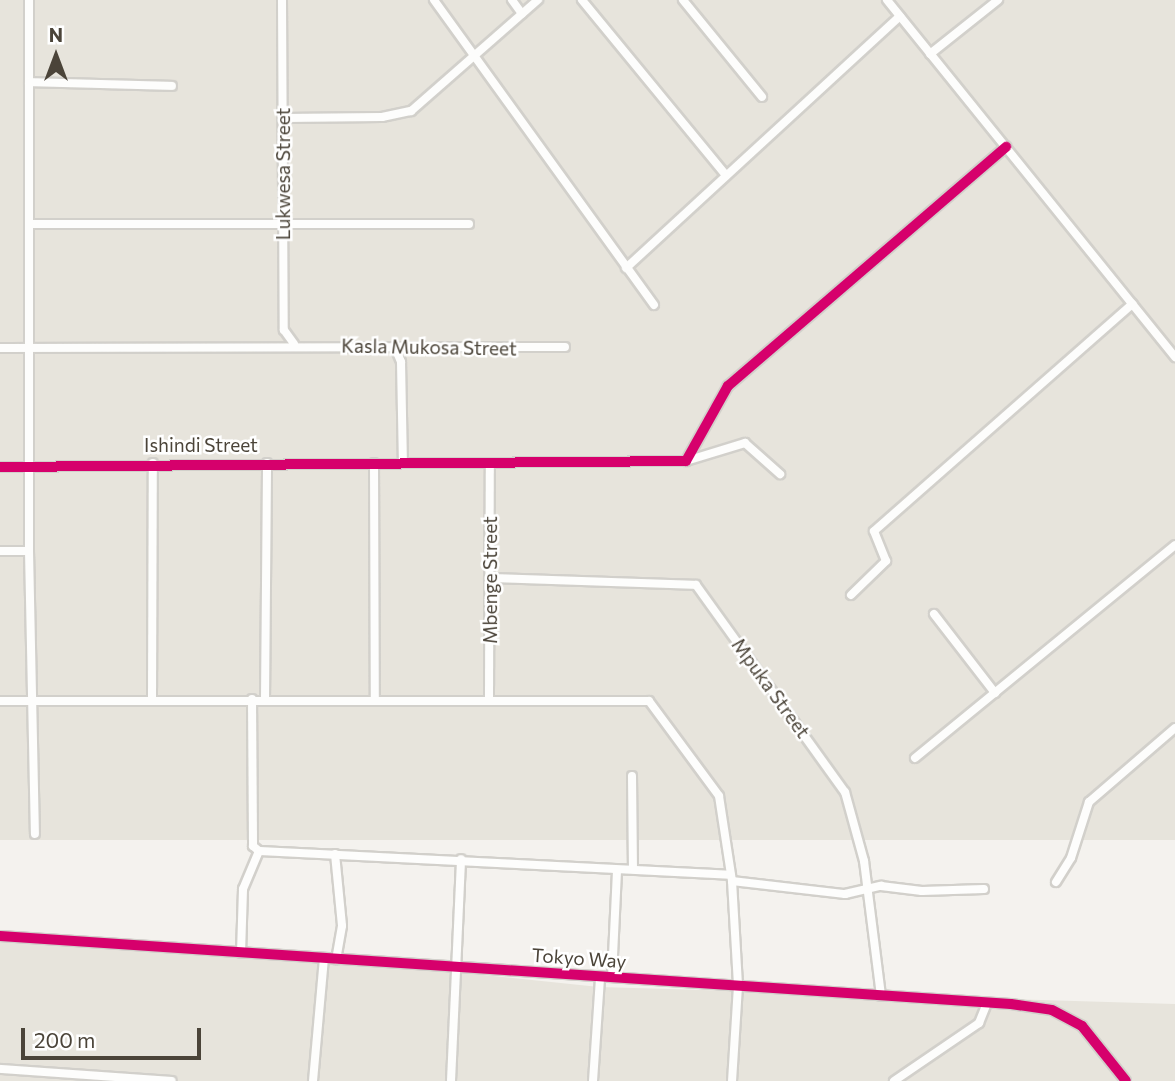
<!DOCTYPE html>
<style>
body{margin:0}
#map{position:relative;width:1175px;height:1081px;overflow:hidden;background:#f4f2ee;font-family:Commissioner,sans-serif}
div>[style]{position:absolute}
.residential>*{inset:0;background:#e7e4dc;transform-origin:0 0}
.roads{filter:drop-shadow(2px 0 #d2d0cb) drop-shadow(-2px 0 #d2d0cb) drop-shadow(0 2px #d2d0cb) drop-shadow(0 -2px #d2d0cb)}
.minor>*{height:8px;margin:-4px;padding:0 4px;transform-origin:4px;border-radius:4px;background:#fdfdfc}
.cycleway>*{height:10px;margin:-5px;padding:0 5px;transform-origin:5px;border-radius:5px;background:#d6006c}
span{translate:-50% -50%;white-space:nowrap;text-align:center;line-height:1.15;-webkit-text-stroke:5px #fff;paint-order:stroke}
.street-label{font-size:19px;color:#4b4439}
.north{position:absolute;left:21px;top:21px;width:70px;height:70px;-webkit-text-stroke:5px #fff;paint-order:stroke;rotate:0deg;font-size:19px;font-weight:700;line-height:28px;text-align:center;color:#4b4439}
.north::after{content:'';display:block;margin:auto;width:24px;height:32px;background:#4b4439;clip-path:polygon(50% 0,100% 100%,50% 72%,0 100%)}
.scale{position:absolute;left:21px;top:1028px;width:180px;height:32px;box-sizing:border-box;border:4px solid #4b4439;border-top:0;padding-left:9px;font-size:21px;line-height:24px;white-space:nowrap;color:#4b4439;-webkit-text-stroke:5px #fff;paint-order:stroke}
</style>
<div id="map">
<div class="residential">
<i style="left:0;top:0;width:1175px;height:840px"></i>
<i style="clip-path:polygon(0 941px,455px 972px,599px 987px,1175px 1004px,1175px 1081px,0 1081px)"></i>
</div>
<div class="roads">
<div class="minor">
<i style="left:29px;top:0;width:551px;rotate:90deg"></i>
<i style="left:29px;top:551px;width:283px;rotate:88.8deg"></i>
<i style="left:282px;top:0;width:330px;rotate:89.7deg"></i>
<i style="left:284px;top:330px;width:17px;rotate:54deg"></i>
<i style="left:434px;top:0;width:376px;rotate:54.2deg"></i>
<i style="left:512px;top:0;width:17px;rotate:54deg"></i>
<i style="left:582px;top:0;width:227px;rotate:50.6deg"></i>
<i style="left:683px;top:0;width:125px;rotate:50.8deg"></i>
<i style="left:887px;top:0;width:459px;rotate:51.1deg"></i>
<i style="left:930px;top:54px;width:87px;rotate:-38.5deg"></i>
<i style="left:29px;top:82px;width:143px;rotate:1.6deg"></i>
<i style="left:284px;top:118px;width:98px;rotate:-0.6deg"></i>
<i style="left:382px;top:117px;width:30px;rotate:-12deg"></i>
<i style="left:411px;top:111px;width:169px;rotate:-41.2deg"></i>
<i style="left:29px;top:224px;width:440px"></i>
<i style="left:626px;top:268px;width:372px;rotate:-42.6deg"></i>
<i style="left:0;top:348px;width:565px;rotate:-0.1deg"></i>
<i style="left:396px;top:350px;width:13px;rotate:67deg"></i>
<i style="left:401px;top:362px;width:101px;rotate:88.9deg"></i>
<i style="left:686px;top:461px;width:62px;rotate:-17deg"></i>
<i style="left:745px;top:443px;width:47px;rotate:41.5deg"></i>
<i style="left:374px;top:463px;width:236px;rotate:89.8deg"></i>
<i style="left:0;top:467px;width:686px;rotate:-0.5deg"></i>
<i style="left:686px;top:461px;width:86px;rotate:-60.8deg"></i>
<i style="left:728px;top:386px;width:367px;rotate:-40.7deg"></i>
<i style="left:0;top:551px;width:29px"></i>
<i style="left:489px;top:578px;width:207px;rotate:1.9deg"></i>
<i style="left:696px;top:585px;width:255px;rotate:54.3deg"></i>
<i style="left:845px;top:792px;width:72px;rotate:74.6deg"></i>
<i style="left:864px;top:861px;width:136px;rotate:82.8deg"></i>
<i style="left:851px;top:595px;width:49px;rotate:-44.2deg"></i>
<i style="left:886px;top:561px;width:32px;rotate:-112deg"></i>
<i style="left:874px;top:531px;width:344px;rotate:-41.3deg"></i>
<i style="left:934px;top:614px;width:100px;rotate:52.3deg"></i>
<i style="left:489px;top:698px;width:235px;rotate:-89.8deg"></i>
<i style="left:152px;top:699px;width:236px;rotate:-89.8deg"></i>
<i style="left:252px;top:699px;width:147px;rotate:89.6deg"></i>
<i style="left:253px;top:846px;width:8px;rotate:40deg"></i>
<i style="left:259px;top:851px;width:472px;rotate:2.9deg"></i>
<i style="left:265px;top:699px;width:236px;rotate:-89.5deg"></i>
<i style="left:0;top:701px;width:649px"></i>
<i style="left:649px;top:701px;width:118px;rotate:53.6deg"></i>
<i style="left:719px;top:796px;width:86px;rotate:81.3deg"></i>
<i style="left:732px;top:881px;width:105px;rotate:86.7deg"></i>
<i style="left:738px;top:986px;width:95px;rotate:93.6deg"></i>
<i style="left:915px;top:758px;width:336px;rotate:-39.3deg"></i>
<i style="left:632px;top:776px;width:91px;rotate:89.4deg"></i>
<i style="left:335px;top:854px;width:72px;rotate:84.4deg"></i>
<i style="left:342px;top:926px;width:34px;rotate:100deg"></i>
<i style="left:732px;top:881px;width:114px;rotate:6.6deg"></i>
<i style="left:845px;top:894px;width:37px;rotate:-13deg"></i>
<i style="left:881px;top:886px;width:41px;rotate:7deg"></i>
<i style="left:922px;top:891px;width:62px;rotate:-1.8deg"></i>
<i style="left:1056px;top:882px;width:28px;rotate:-58deg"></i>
<i style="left:1071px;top:858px;width:59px;rotate:-72.2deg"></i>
<i style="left:1089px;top:802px;width:113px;rotate:-40.7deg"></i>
<i style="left:0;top:936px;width:1013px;rotate:3.85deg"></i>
<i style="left:1011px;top:1004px;width:41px;rotate:8.3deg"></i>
<i style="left:1052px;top:1010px;width:34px;rotate:28deg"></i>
<i style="left:1082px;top:1026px;width:70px;rotate:51.3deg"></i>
<i style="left:241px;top:953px;width:64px;rotate:-88.2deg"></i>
<i style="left:243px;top:889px;width:41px;rotate:-67.2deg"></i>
<i style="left:612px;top:977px;width:107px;rotate:-87.3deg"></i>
<i style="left:0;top:1069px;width:172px;rotate:4deg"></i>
<i style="left:313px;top:1081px;width:123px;rotate:-84.9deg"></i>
<i style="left:451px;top:1081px;width:222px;rotate:-87.4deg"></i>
<i style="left:593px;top:1081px;width:104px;rotate:-86.1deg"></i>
<i style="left:894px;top:1081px;width:103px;rotate:-34.3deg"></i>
<i style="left:979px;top:1023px;width:22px;rotate:-68deg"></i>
</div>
</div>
<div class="cycleway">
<i style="left:0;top:467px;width:686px;rotate:-0.5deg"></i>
<i style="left:686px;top:461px;width:86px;rotate:-60.8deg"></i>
<i style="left:728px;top:386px;width:367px;rotate:-40.7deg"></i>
<i style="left:0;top:936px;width:1013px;rotate:3.85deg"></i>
<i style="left:1011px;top:1004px;width:41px;rotate:8.3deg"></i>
<i style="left:1052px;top:1010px;width:34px;rotate:28deg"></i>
<i style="left:1082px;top:1026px;width:70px;rotate:51.3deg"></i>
</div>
<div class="street-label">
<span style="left:283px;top:174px;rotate:-90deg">Lukwesa Street</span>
<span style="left:429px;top:347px;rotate:1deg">Kasla Mukosa Street</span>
<span style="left:201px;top:445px">Ishindi Street</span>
<span style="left:490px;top:580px;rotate:-90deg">Mbenge Street</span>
<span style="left:771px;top:688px;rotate:54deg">Mpuka Street</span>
<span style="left:579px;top:958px;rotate:4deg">Tokyo Way</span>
</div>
<div class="north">N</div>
<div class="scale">200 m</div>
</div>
